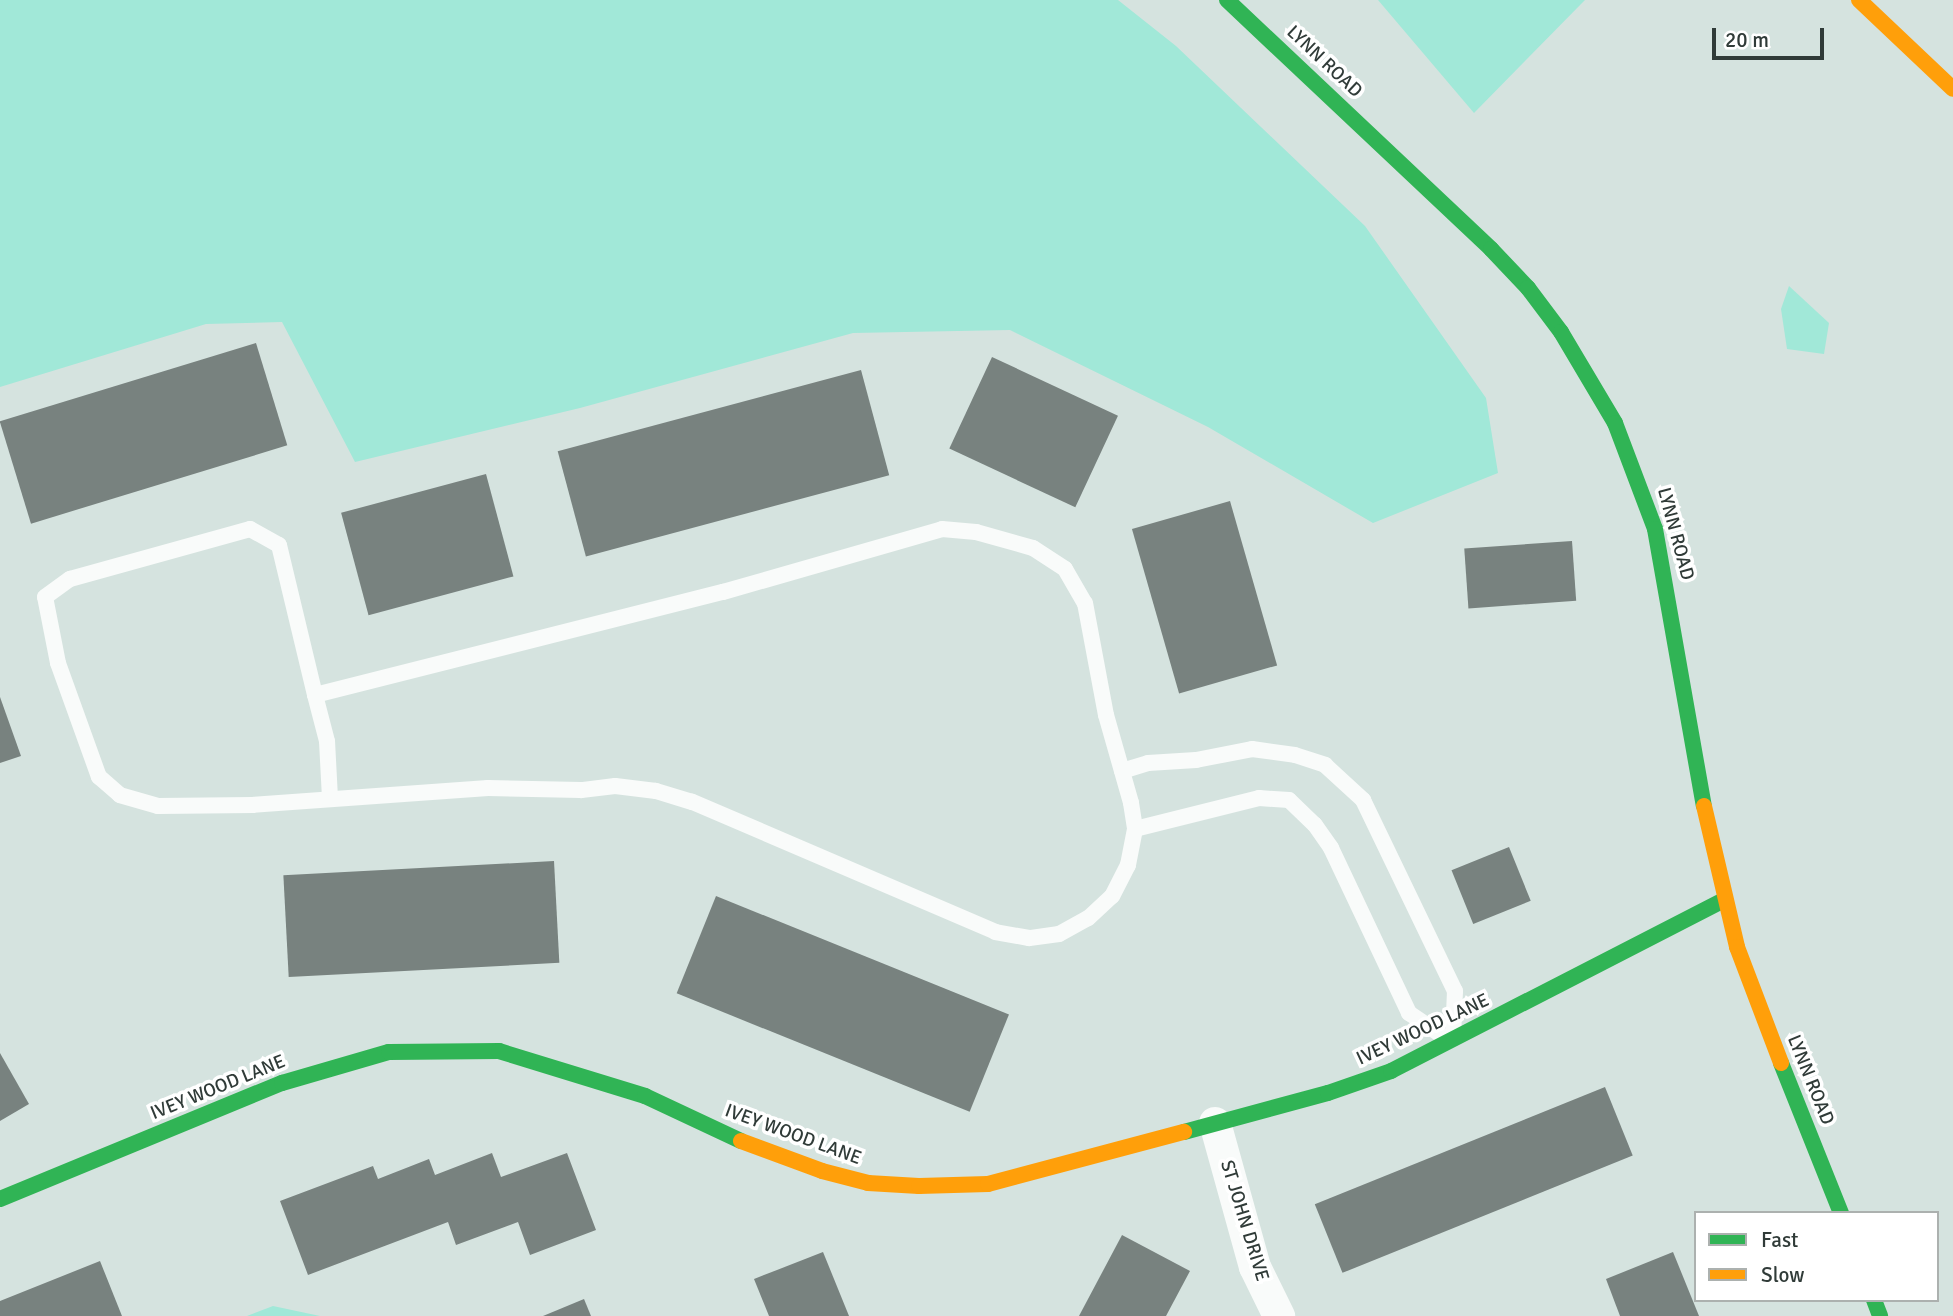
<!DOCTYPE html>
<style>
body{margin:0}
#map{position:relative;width:1953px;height:1316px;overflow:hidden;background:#d5e3df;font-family:Signika,sans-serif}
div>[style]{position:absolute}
.green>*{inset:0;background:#a1e8d8}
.building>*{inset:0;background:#78827f;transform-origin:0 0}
.lane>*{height:16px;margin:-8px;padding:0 8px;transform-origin:8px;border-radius:8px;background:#f9fbfa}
.street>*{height:32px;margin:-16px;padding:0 16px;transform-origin:16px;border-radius:16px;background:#f9fbfa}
.fast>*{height:16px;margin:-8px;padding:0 8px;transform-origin:8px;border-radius:8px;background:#30b455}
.slow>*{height:16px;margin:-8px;padding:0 8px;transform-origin:8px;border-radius:8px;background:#ff9f0a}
span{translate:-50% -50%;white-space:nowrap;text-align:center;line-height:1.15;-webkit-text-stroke:7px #fff;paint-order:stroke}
.street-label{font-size:19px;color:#303b38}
.legend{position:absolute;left:1694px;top:1211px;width:245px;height:91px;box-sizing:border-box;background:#fff;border:2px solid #acb1af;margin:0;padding:9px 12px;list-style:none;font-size:21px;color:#303b38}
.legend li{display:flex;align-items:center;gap:14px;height:35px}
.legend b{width:35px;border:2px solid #acb1af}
.scale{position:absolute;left:1712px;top:28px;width:112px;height:32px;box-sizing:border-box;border:4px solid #303b38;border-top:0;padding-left:9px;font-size:21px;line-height:24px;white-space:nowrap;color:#303b38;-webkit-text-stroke:5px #fff;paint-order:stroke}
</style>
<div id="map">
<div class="green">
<i style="clip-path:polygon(0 0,1118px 0,1176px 46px,1365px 226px,1486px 398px,1498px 473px,1373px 523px,1208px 427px,1010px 330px,853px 333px,580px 408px,355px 462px,282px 322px,206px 324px,0 387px)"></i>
<i style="clip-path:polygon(1378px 0,1585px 0,1474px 113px)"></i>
<i style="clip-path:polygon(1789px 286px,1829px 323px,1824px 354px,1787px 349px,1781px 309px)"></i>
<i style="clip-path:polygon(273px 1306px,320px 1316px,247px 1316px)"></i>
</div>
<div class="building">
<i style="left:256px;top:343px;width:107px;height:268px;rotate:73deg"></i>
<i style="left:992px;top:357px;width:139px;height:101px;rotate:25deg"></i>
<i style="left:861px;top:370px;width:109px;height:314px;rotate:75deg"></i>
<i style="left:486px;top:474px;width:106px;height:150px;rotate:75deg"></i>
<i style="left:1230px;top:501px;width:171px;height:102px;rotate:74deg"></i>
<i style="left:1572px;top:541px;width:60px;height:108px;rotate:86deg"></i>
<i style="clip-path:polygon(0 697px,21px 756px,0 763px)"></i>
<i style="left:1509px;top:847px;width:58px;height:62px;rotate:68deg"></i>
<i style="left:554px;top:861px;width:102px;height:271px;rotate:87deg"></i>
<i style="left:716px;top:896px;width:316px;height:105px;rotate:22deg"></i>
<i style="clip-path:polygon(0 1053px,29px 1104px,0 1121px)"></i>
<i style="left:1605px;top:1087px;width:74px;height:313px;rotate:68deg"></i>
<i style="clip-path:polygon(492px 1153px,501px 1177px,567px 1153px,596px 1230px,530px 1255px,518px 1222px,456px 1245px,448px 1222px,308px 1275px,280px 1201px,373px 1166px,378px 1179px,429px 1159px,435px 1175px)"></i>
<i style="clip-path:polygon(1122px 1235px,1190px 1271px,1166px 1316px,1079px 1316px)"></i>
<i style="clip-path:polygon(823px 1252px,849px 1316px,769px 1316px,754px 1279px)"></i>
<i style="clip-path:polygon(1673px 1252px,1699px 1316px,1620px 1316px,1606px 1279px)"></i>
<i style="clip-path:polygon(100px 1261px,122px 1316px,0 1316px,0 1301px)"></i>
<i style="clip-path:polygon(584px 1299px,591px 1316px,543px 1316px)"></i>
</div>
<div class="lane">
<i style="left:315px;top:695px;width:421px;rotate:-14.2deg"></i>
<i style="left:723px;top:592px;width:228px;rotate:-16deg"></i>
<i style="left:942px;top:529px;width:34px;rotate:5deg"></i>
<i style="left:976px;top:532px;width:59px;rotate:15.7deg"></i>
<i style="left:1033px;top:548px;width:38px;rotate:33deg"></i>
<i style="left:1065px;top:569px;width:39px;rotate:60deg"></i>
<i style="left:1085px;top:603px;width:114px;rotate:79.4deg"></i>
<i style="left:1106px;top:715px;width:91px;rotate:74.1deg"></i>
<i style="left:1131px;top:803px;width:26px;rotate:81deg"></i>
<i style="left:1135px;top:829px;width:37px;rotate:101deg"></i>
<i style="left:1128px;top:865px;width:35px;rotate:117deg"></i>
<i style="left:1112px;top:896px;width:33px;rotate:137deg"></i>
<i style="left:1088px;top:918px;width:33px;rotate:151deg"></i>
<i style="left:1059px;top:934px;width:30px;rotate:172deg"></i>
<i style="left:1029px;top:938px;width:34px;rotate:-170deg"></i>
<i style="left:996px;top:932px;width:331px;rotate:-156.8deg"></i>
<i style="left:692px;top:802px;width:38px;rotate:-163deg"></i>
<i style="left:656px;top:791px;width:41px;rotate:-173deg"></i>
<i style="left:615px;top:786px;width:34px;rotate:173deg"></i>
<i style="left:581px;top:790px;width:93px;rotate:-178.8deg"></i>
<i style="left:488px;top:788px;width:236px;rotate:175.9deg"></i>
<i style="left:253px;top:805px;width:95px;rotate:179.4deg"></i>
<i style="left:158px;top:806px;width:40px;rotate:-164deg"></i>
<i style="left:120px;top:795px;width:28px;rotate:-139deg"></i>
<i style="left:99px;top:777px;width:121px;rotate:-109.8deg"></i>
<i style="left:58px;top:663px;width:67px;rotate:-101.1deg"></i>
<i style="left:45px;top:597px;width:31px;rotate:-36deg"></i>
<i style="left:70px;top:579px;width:187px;rotate:-15.5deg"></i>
<i style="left:250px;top:529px;width:33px;rotate:29deg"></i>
<i style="left:279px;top:545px;width:154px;rotate:76.5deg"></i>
<i style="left:315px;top:695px;width:48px;rotate:75.4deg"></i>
<i style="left:327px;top:741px;width:58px;rotate:87deg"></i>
<i style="left:1122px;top:771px;width:27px;rotate:-17deg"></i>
<i style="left:1148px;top:763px;width:48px;rotate:-3.6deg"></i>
<i style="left:1196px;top:760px;width:57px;rotate:-11.1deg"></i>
<i style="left:1252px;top:749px;width:43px;rotate:7.9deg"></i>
<i style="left:1295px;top:755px;width:32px;rotate:18deg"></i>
<i style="left:1325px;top:765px;width:52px;rotate:42.6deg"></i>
<i style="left:1363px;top:800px;width:212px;rotate:64.3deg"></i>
<i style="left:1455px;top:991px;width:45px;rotate:92.5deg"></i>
<i style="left:1135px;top:829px;width:128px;rotate:-14deg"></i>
<i style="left:1259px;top:798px;width:30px;rotate:4deg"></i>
<i style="left:1289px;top:800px;width:36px;rotate:44deg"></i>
<i style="left:1315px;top:825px;width:28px;rotate:55deg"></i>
<i style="left:1331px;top:848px;width:183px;rotate:64.7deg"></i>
<i style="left:1409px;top:1013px;width:46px;rotate:34.4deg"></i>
</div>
<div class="street">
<i style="left:1215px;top:1123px;width:149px;rotate:74.5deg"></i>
<i style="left:1255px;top:1267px;width:55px;rotate:63.9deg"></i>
</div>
<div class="fast">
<i style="left:1227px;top:0;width:363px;rotate:43.3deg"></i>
<i style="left:1491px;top:249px;width:54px;rotate:46.5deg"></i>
<i style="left:1528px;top:288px;width:55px;rotate:53.1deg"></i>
<i style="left:1561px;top:332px;width:106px;rotate:59.3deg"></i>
<i style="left:1615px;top:423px;width:113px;rotate:69.3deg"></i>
<i style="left:1655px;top:529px;width:281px;rotate:80deg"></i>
<i style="left:1781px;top:1063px;width:162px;rotate:68.2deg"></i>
<i style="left:1184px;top:1132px;width:149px;rotate:-15.2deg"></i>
<i style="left:1328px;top:1093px;width:67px;rotate:-19.2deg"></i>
<i style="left:1391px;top:1071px;width:374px;rotate:-27.2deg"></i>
<i style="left:0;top:1199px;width:305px;rotate:-22.4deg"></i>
<i style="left:282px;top:1083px;width:111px;rotate:-16.2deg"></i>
<i style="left:389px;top:1052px;width:110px;rotate:-0.5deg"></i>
<i style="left:499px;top:1051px;width:153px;rotate:17.1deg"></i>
<i style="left:645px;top:1096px;width:106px;rotate:25.1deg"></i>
<i style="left:1874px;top:1300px;width:17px;rotate:69deg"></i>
</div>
<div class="slow">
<i style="left:1859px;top:0;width:129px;rotate:43.4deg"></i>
<i style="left:1704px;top:806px;width:145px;rotate:76.8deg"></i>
<i style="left:1737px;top:947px;width:124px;rotate:69.2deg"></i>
<i style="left:741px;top:1141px;width:86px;rotate:20.3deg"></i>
<i style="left:822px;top:1171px;width:48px;rotate:14.6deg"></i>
<i style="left:868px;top:1183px;width:51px;rotate:3.4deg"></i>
<i style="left:919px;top:1186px;width:69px;rotate:-1.7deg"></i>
<i style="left:988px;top:1184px;width:203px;rotate:-14.9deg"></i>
</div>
<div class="street-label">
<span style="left:1324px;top:62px;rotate:43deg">LYNN ROAD</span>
<span style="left:1675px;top:534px;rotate:75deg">LYNN ROAD</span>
<span style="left:1423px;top:1030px;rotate:-25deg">IVEY WOOD LANE</span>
<span style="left:1810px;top:1080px;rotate:68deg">LYNN ROAD</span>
<span style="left:218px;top:1088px;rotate:-22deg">IVEY WOOD LANE</span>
<span style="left:793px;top:1135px;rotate:20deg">IVEY WOOD LANE</span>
<span style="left:1244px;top:1221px;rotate:73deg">ST JOHN DRIVE</span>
</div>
<ul class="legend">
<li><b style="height:9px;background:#30b455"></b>Fast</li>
<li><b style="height:9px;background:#ff9f0a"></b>Slow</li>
</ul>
<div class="scale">20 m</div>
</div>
